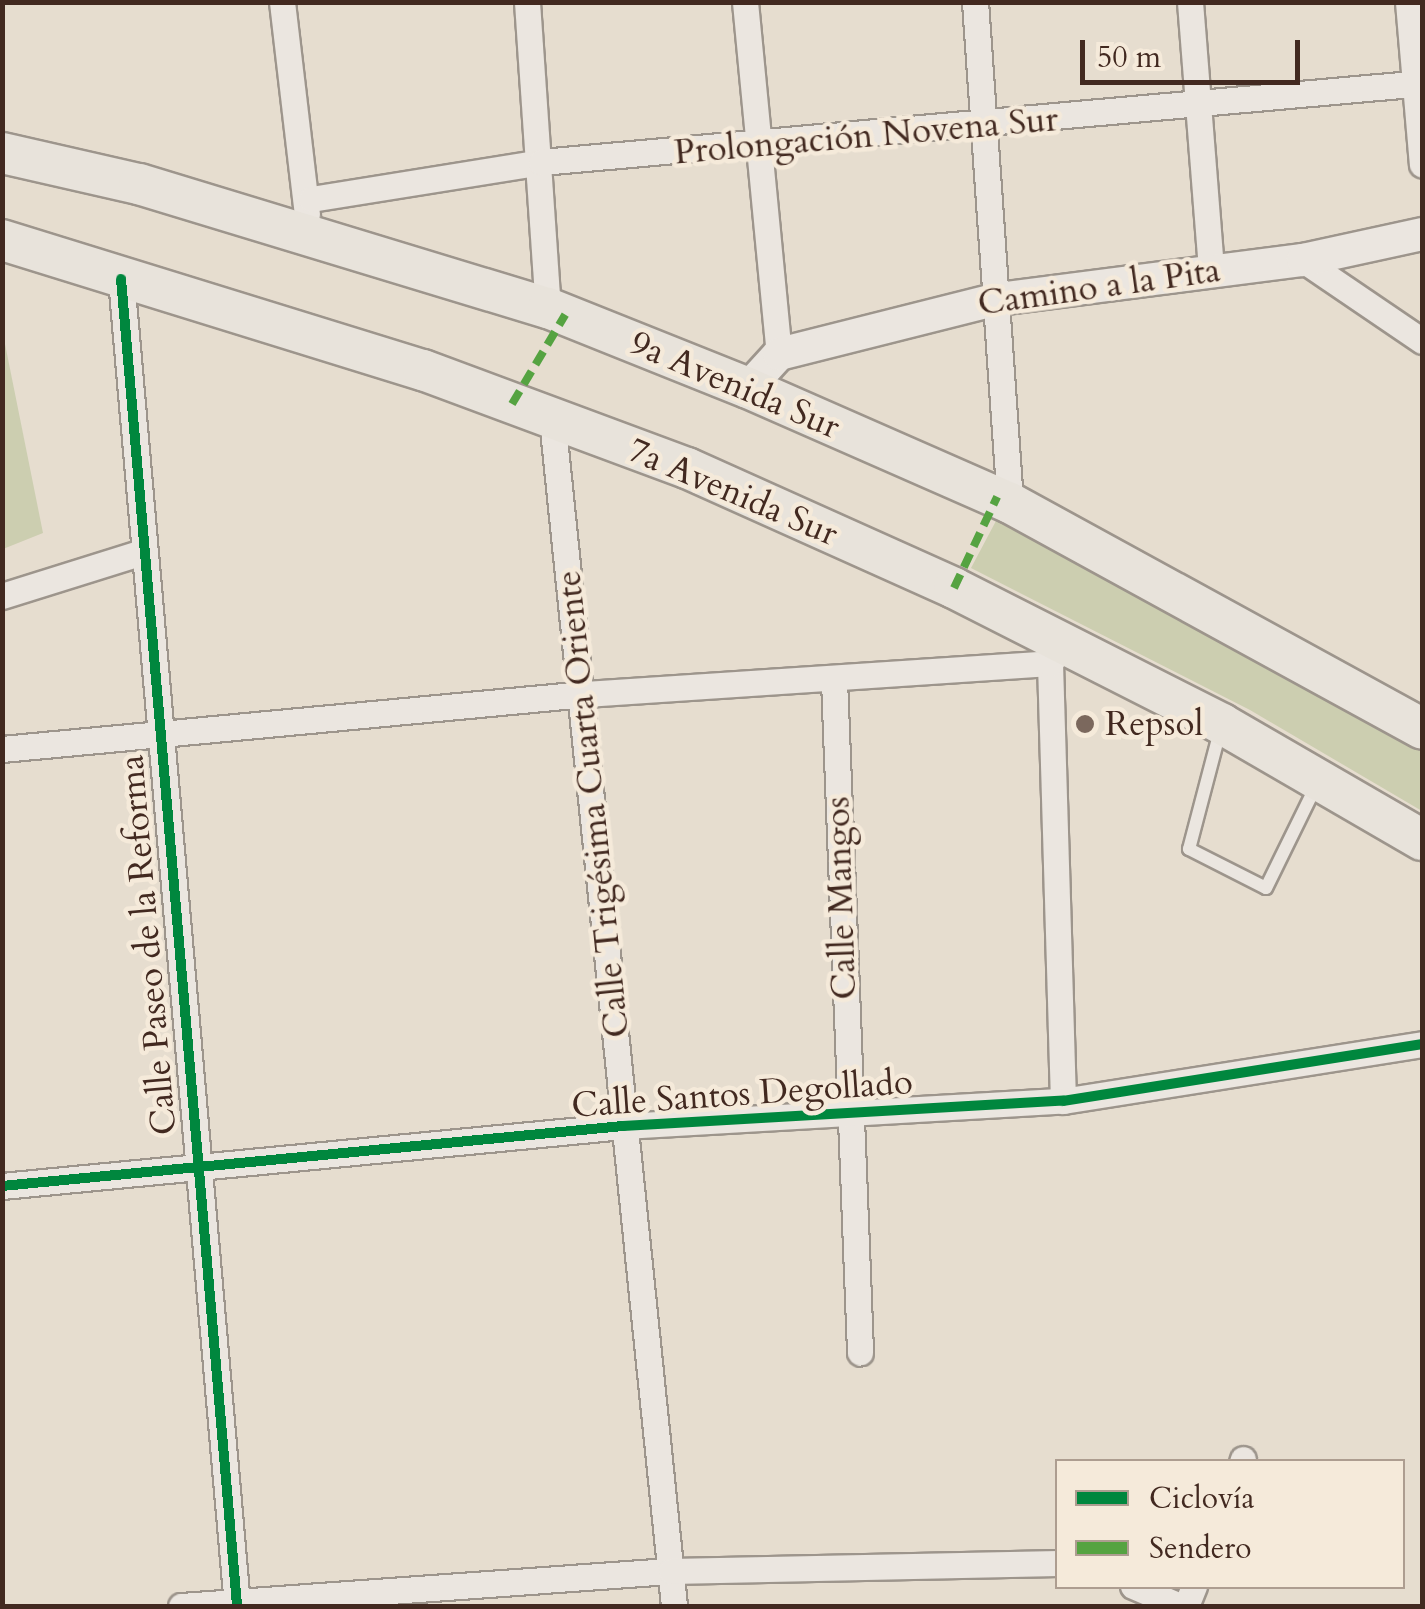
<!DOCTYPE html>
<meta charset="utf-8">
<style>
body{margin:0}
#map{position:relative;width:1425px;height:1609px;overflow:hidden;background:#e6ddcf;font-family:Cardo,serif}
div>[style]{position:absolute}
.green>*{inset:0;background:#ccceb0}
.roads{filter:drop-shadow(2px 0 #9d958c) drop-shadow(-2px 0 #9d958c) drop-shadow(0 2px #9d958c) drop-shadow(0 -2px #9d958c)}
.service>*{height:12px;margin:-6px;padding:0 6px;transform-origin:6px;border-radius:6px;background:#ebe6e0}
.minor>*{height:25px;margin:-12.5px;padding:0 12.5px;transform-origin:12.5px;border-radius:12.5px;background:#ebe6e0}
.tertiary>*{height:32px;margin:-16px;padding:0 16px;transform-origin:16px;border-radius:16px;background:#ebe6e0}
.primary>*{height:40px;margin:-20px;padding:0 20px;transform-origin:20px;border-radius:20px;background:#e8e3db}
.quiet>*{height:8px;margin-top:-4px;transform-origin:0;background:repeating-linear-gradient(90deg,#55a341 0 15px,transparent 0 23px)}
.cycleway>*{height:10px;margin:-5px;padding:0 5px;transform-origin:5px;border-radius:5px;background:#00873e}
.dots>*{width:28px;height:28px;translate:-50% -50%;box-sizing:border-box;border:5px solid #f5eada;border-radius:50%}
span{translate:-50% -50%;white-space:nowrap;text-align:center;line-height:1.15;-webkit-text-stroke:9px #f5eada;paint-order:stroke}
.street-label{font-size:35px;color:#422920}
.poi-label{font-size:35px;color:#422920}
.left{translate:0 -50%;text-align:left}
.frame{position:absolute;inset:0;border:5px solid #422920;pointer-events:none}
.legend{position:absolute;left:1055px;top:1459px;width:350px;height:130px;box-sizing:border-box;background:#f5eada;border:2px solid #ad9d90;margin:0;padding:12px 18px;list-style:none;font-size:30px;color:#422920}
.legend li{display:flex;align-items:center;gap:20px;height:50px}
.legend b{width:50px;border:2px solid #ad9d90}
.scale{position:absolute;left:1080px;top:40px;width:220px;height:45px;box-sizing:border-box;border:5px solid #422920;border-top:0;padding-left:12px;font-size:30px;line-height:35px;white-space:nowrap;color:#422920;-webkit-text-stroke:8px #f5eada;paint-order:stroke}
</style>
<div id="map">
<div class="green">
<i style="clip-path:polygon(3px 334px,43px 533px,3px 549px,2px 334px)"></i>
<i style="clip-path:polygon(997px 519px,1273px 659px,1422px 747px,1422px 811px,1250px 710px,971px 568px)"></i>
</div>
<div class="roads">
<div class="service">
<i style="left:1220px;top:731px;width:122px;rotate:104.7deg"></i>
<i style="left:1189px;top:849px;width:86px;rotate:26.9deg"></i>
<i style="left:1266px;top:888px;width:116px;rotate:-63.9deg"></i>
</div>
<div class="minor">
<i style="left:282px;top:2px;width:214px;rotate:83.3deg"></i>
<i style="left:527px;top:2px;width:307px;rotate:86.1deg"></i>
<i style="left:745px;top:2px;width:354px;rotate:84.5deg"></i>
<i style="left:975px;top:2px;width:502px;rotate:86deg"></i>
<i style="left:1190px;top:2px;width:269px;rotate:85.5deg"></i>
<i style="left:1408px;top:2px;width:163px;rotate:85.1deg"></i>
<i style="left:311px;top:199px;width:233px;rotate:-9.1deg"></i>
<i style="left:541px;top:162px;width:885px;rotate:-5.12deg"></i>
<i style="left:1303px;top:260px;width:144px;rotate:34.2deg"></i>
<i style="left:121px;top:279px;width:1332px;rotate:85deg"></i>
<i style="left:552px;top:419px;width:1193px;rotate:84.13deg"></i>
<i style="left:2px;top:596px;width:144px;rotate:-17.4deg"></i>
<i style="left:1050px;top:663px;width:438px;rotate:88.3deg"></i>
<i style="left:834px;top:680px;width:673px;rotate:87.78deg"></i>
<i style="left:2px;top:749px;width:586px;rotate:-5.39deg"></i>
<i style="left:585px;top:694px;width:466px;rotate:-3.8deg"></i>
<i style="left:1050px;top:663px;width:21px;rotate:-55deg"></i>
<i style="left:2px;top:1186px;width:624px;rotate:-5.52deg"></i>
<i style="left:623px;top:1126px;width:441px;rotate:-3.3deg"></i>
<i style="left:1063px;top:1101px;width:363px;rotate:-9deg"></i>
<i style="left:1242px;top:1462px;width:3px;rotate:-72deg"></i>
<i style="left:1133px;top:1586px;width:51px;rotate:23.1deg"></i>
<i style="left:181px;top:1606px;width:491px;rotate:-4.1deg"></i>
<i style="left:671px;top:1571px;width:387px;rotate:-1.2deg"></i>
<i style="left:1186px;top:1606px;width:22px;rotate:-68deg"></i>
</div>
<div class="tertiary">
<i style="left:748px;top:388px;width:46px;rotate:-47.6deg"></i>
<i style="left:779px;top:354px;width:226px;rotate:-14.1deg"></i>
<i style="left:998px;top:299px;width:307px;rotate:-7.3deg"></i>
<i style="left:1303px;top:260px;width:122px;rotate:-12.3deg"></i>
</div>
<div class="primary">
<i style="left:2px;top:153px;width:140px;rotate:12.8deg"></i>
<i style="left:139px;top:184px;width:427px;rotate:16.9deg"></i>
<i style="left:548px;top:308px;width:215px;rotate:21.8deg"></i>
<i style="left:748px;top:388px;width:286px;rotate:23.7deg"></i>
<i style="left:1010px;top:503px;width:470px;rotate:28.7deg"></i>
<i style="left:2px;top:240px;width:441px;rotate:17.2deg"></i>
<i style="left:423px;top:370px;width:282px;rotate:20.4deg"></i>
<i style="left:687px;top:468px;width:293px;rotate:24.2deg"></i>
<i style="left:954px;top:588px;width:301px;rotate:26.9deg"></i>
<i style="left:1222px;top:724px;width:231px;rotate:30.1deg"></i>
</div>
</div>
<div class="quiet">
<i style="left:512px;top:404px;width:104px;rotate:-59.2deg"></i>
<i style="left:954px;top:588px;width:101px;rotate:-64.7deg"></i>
</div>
<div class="cycleway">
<i style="left:121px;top:279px;width:1332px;rotate:85deg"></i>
<i style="left:2px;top:1186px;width:624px;rotate:-5.52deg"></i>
<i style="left:623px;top:1126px;width:441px;rotate:-3.3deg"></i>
<i style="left:1063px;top:1101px;width:363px;rotate:-9deg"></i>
</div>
<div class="dots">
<i style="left:1085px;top:724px;background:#7b685d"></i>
</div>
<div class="street-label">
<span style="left:866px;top:136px;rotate:-5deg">Prolongación Novena Sur</span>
<span style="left:1099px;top:287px;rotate:-8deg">Camino a la Pita</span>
<span style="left:735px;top:385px;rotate:23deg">9a Avenida Sur</span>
<span style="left:733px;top:492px;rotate:23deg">7a Avenida Sur</span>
<span style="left:593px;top:804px;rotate:-96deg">Calle Trigésima Cuarta Oriente</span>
<span style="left:841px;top:898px;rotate:-92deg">Calle Mangos</span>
<span style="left:148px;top:945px;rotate:-95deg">Calle Paseo de la Reforma</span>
<span style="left:742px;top:1094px;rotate:-4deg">Calle Santos Degollado</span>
</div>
<div class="poi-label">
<span class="left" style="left:1105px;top:724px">Repsol</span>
</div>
<div class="frame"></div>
<ul class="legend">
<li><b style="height:12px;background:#00873e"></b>Ciclovía</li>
<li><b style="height:12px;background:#55a341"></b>Sendero</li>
</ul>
<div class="scale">50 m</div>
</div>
